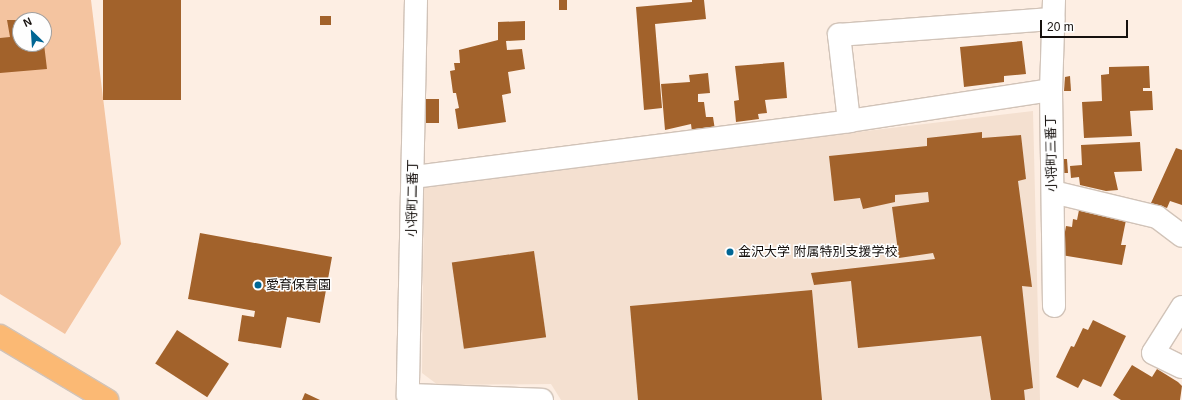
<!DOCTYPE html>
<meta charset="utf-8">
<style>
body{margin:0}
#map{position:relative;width:1182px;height:400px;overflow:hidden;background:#fdeee3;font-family:Arial,"Noto Sans JP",sans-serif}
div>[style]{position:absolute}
.built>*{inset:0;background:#f4e0d0}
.green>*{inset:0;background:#f4c4a0}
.building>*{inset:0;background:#a2622b;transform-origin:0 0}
.roads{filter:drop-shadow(1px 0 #d1c3b8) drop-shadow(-1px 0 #d1c3b8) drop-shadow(0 1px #d1c3b8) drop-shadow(0 -1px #d1c3b8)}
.minor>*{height:22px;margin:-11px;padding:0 11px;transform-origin:11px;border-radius:11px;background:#fff}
.major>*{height:22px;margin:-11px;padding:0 11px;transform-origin:11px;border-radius:11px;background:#fbb974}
.dots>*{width:11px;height:11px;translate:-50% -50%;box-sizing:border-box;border:2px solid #fefefe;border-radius:50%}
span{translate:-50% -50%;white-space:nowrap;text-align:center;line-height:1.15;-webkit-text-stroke:3px #fefefe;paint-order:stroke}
.street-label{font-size:13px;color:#16110e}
.poi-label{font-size:13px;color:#16110e}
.left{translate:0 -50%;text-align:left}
.north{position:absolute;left:12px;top:12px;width:40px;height:40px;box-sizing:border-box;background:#fefefe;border:1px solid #a19f9e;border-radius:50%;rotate:335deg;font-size:11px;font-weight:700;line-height:16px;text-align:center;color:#16110e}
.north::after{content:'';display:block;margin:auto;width:14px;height:18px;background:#006694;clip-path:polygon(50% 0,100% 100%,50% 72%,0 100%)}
.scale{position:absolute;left:1040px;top:20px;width:88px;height:18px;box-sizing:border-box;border:2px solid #16110e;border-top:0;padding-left:5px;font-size:12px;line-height:14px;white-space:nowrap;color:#16110e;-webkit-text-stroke:3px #fefefe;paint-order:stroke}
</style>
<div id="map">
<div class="built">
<i style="clip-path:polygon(1033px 111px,1040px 400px,561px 400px,551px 384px,438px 385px,422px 373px,424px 184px)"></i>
</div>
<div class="green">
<i style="clip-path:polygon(evenodd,0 0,91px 0,121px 244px,65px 334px,0 294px,0 0,20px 20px,44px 20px,44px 44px,20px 44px,20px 20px)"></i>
</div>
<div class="building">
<i style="left:103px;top:0;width:78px;height:100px"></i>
<i style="left:559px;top:0;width:8px;height:10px"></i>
<i style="clip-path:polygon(692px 0,704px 0,706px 19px,655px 24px,662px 108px,644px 110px,636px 7px,692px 2px)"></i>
<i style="left:331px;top:16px;width:9px;height:11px;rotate:90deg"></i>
<i style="clip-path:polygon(7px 20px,20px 20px,20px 44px,44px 44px,47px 69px,0 73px,0 38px,10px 37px)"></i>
<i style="clip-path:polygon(525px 21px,525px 40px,506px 41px,507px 50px,522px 49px,525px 69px,508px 72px,511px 93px,502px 95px,506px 122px,458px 129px,455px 109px,459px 108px,456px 93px,453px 93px,450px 71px,455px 70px,454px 63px,460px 63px,459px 50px,498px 40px,498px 22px)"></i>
<i style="clip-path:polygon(1022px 41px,1026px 74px,1004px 76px,1004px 82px,964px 87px,960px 47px)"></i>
<i style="clip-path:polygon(784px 62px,787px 98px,765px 100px,767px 113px,758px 114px,759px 119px,736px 122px,734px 101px,739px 100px,735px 66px)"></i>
<i style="clip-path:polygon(1149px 66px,1150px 88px,1143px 88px,1143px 91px,1152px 91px,1153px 110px,1130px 111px,1132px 136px,1084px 138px,1082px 102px,1102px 101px,1101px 75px,1109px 74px,1109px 67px)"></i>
<i style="clip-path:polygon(708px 73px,710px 93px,698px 94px,698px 102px,704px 102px,706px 117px,713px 117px,715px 130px,692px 132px,691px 124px,665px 130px,661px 84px,690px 82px,689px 75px)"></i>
<i style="clip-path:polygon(1070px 76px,1071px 91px,1064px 91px,1065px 77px)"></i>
<i style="left:426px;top:99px;width:13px;height:24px"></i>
<i style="clip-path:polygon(982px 132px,982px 138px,1021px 135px,1026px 179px,1018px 181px,1032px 287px,1022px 286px,1033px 388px,1024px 390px,1025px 400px,991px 400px,981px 336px,858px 348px,851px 281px,814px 285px,811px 273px,935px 259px,933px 253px,899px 258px,892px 207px,929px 202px,928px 192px,895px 195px,895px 202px,863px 209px,860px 198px,834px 201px,829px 156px,927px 146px,927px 138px)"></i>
<i style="clip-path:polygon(1140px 142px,1142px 171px,1114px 172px,1118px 190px,1106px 191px,1080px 185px,1079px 177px,1071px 178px,1070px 166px,1082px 165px,1081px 145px)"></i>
<i style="clip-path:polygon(1176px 148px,1182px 150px,1182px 205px,1170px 201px,1167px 208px,1151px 203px)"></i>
<i style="clip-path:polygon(1062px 159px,1067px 159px,1068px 173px,1062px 173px)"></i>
<i style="clip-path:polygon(1079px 210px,1118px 216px,1126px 220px,1121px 245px,1126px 245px,1122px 265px,1061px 255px,1066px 226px,1072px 227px,1073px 219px,1077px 220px)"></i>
<i style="clip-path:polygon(200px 233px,332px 257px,320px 323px,287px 317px,281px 348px,238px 341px,242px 315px,254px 317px,255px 311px,188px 299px)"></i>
<i style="left:534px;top:251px;width:87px;height:83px;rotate:82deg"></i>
<i style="clip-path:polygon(812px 290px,822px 400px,638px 400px,630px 306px)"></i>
<i style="clip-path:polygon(1093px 320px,1126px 336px,1101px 387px,1083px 379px,1078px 388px,1056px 377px,1071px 346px,1074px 347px,1083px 328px,1088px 330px)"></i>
<i style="left:177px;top:330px;width:62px;height:40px;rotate:33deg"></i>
<i style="clip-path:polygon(1132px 365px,1152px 377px,1157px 369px,1178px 382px,1182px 386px,1180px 400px,1121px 400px,1113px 395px)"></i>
<i style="clip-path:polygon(305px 393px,320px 400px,302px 400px)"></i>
</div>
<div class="roads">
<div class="minor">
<i style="left:416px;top:0;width:395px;rotate:91.2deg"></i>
<i style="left:408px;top:395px;width:134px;rotate:2.1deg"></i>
<i style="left:1054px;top:0;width:90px;rotate:91.9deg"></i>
<i style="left:1051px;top:90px;width:216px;rotate:89.2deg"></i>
<i style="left:849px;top:121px;width:87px;rotate:-96.6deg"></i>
<i style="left:839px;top:35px;width:215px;rotate:-4.3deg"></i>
<i style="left:414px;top:177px;width:439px;rotate:-7.3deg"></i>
<i style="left:849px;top:121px;width:204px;rotate:-8.7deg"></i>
<i style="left:1053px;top:192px;width:107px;rotate:13.5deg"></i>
<i style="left:1157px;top:217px;width:31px;rotate:37deg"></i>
<i style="left:1182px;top:307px;width:54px;rotate:122.2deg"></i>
<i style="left:1153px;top:353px;width:32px;rotate:26deg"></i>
</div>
<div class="major">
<i style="left:0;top:336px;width:125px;rotate:30.9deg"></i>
</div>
</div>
<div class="dots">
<i style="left:730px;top:252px;background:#006694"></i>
<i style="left:258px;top:285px;background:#006694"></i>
</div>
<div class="street-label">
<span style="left:1052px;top:153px;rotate:-91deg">小将町三番丁</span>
<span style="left:413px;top:198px;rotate:-89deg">小将町二番丁</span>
</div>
<div class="poi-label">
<span class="left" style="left:738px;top:252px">金沢大学 附属特別支援学校</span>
<span class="left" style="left:266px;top:285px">愛育保育園</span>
</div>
<div class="north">N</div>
<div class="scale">20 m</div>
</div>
